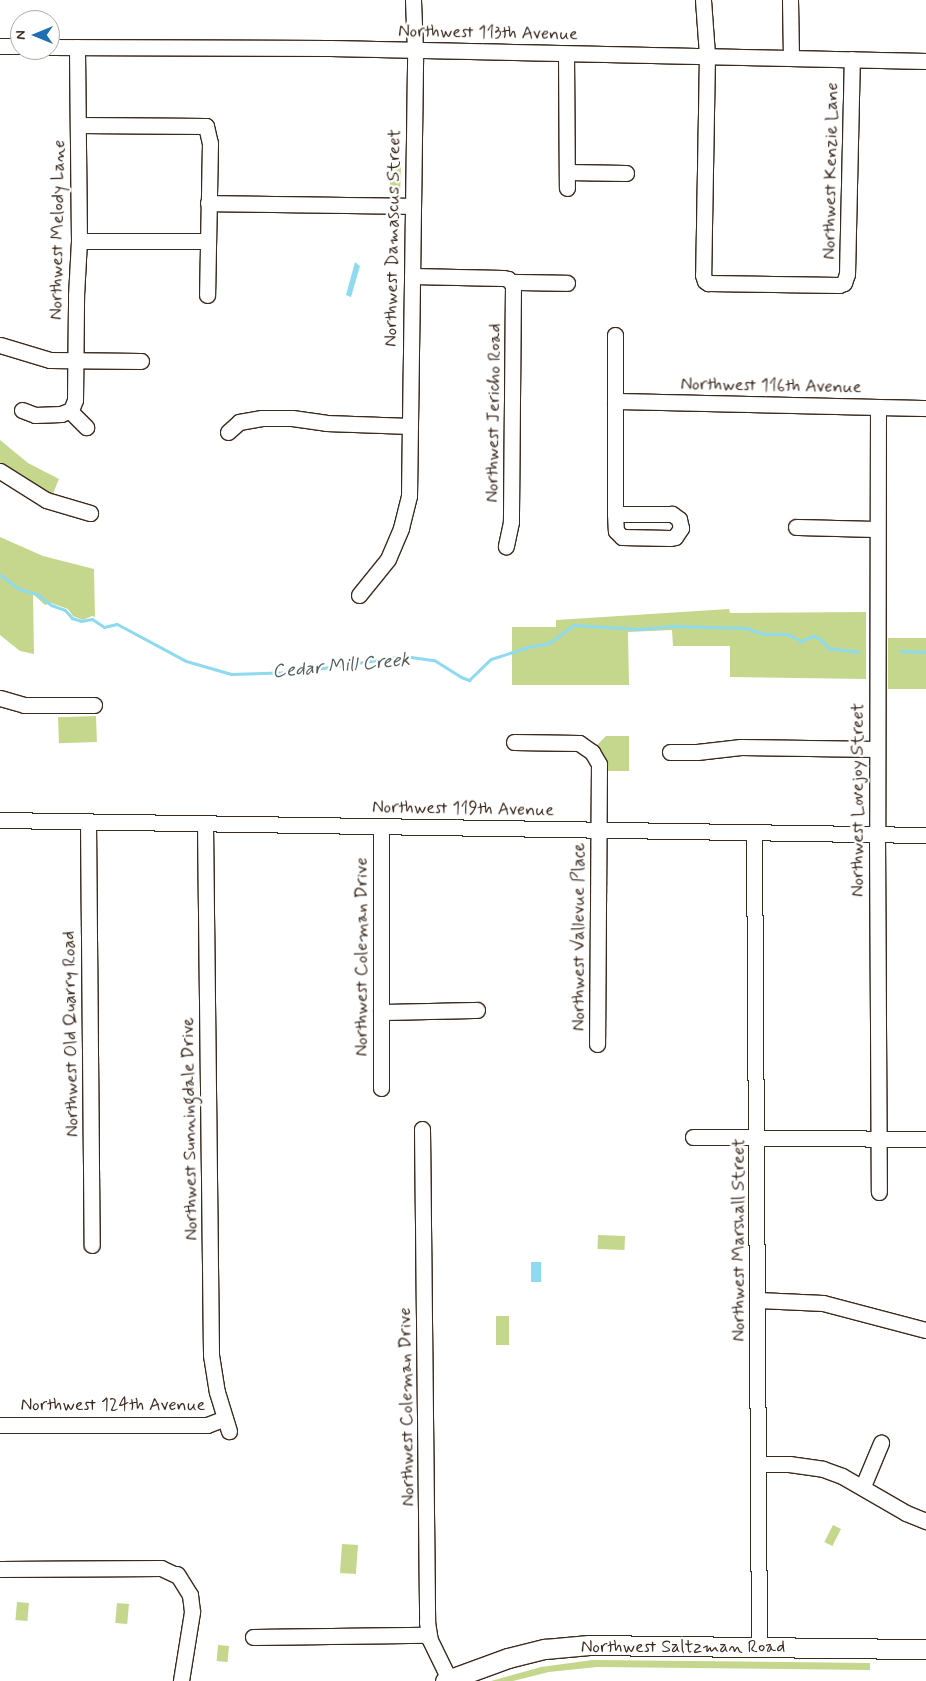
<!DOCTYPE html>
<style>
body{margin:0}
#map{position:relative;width:926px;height:1681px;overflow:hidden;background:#fff;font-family:Mynerve,sans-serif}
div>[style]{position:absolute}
.green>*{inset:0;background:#c5d78c;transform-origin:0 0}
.water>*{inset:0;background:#8edaee;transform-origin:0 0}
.stream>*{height:3px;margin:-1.5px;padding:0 1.5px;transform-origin:1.5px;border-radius:1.5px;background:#8edaee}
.roads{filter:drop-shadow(1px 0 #3b2a1e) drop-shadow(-1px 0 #3b2a1e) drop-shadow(0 1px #3b2a1e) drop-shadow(0 -1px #3b2a1e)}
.minor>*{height:15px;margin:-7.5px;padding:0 7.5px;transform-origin:7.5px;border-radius:7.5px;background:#fff}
.major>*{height:19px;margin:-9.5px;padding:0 9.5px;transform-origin:9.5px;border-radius:9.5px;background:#fff}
span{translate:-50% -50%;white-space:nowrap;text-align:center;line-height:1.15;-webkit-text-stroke:4.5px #fff;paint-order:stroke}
.street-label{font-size:18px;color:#3b2a1e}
.water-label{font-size:19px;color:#545f5c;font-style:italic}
.north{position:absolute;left:10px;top:10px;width:50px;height:50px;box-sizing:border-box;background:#fff;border:1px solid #b1aaa5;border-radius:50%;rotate:270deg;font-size:14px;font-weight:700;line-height:20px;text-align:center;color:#3b2a1e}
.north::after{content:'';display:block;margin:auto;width:18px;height:22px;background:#1f6fb2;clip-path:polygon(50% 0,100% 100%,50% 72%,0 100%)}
</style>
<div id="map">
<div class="green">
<i style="clip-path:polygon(390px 166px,401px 166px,400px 195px,396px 200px,390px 200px)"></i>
<i style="clip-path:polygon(0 440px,28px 463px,59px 479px,52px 496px,0 464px)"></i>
<i style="clip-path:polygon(0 537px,43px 556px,94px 569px,95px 617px,92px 616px,83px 620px,73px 616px,68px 609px,51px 603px,45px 605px,33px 594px,34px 654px,20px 651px,0 635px)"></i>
<i style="clip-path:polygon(729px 609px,730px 613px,866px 612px,866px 679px,730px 677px,730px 646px,673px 646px,672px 630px,628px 632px,629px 685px,512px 685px,512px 627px,556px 627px,556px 620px)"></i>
<i style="left:888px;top:638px;width:38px;height:51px"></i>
<i style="left:96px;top:716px;width:26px;height:38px;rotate:88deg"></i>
<i style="clip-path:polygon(606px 736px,629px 736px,629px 771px,607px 771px,603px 754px,596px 746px)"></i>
<i style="left:598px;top:1235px;width:27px;height:14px;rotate:2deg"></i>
<i style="left:496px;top:1316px;width:13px;height:29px"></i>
<i style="left:833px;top:1525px;width:9px;height:19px;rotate:27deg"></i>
<i style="left:342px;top:1544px;width:16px;height:29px;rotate:4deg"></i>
<i style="left:17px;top:1602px;width:12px;height:18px;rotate:5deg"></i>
<i style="left:117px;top:1603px;width:12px;height:20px;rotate:5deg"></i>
<i style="left:218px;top:1645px;width:11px;height:16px;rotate:5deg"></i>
<i style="clip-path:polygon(592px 1660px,870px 1663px,870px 1670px,597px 1667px,549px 1672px,513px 1681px,491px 1681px,541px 1667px)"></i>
</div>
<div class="water">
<i style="clip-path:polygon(355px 262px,360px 266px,351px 297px,346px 295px)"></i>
<i style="left:531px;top:1262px;width:10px;height:20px"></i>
</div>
<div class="stream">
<i style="left:0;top:575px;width:24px;rotate:36deg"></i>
<i style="left:19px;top:589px;width:19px;rotate:16deg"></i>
<i style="left:37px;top:594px;width:18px;rotate:38deg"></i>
<i style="left:51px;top:605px;width:15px;rotate:20deg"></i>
<i style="left:65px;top:610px;width:11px;rotate:49deg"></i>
<i style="left:72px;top:618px;width:9px;rotate:18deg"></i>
<i style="left:81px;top:621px;width:11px;rotate:-10deg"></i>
<i style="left:92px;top:619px;width:14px;rotate:34deg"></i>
<i style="left:104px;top:627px;width:13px;rotate:-13deg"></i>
<i style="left:117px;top:624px;width:78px;rotate:28.2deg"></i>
<i style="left:186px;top:661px;width:47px;rotate:16.1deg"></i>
<i style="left:231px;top:674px;width:65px;rotate:-1.8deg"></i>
<i style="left:296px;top:672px;width:109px;rotate:-8.4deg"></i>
<i style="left:404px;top:656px;width:30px;rotate:8deg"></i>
<i style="left:434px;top:660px;width:32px;rotate:32deg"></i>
<i style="left:461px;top:677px;width:9px;rotate:21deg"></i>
<i style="left:469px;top:680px;width:30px;rotate:-44deg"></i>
<i style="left:491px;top:659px;width:38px;rotate:-18deg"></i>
<i style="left:527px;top:647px;width:22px;rotate:-10deg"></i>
<i style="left:549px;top:643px;width:31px;rotate:-36deg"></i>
<i style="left:574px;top:625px;width:64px;rotate:3.6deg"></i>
<i style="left:638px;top:629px;width:34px;rotate:-5deg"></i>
<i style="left:672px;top:626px;width:74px;rotate:1.5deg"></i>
<i style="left:746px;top:628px;width:18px;rotate:19deg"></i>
<i style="left:763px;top:634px;width:24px"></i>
<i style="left:787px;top:634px;width:16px;rotate:27deg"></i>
<i style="left:801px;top:641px;width:13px;rotate:-23deg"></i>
<i style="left:813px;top:636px;width:8px;rotate:23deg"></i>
<i style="left:820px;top:639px;width:12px;rotate:48deg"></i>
<i style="left:828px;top:648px;width:31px;rotate:7deg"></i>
<i style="left:900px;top:651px;width:26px;rotate:2deg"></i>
</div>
<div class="roads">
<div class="minor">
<i style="left:703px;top:0;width:55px;rotate:85.8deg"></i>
<i style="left:707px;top:55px;width:220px;rotate:91deg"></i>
<i style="left:703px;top:275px;width:6px;rotate:72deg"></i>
<i style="left:705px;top:281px;width:4px;rotate:34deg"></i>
<i style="left:708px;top:283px;width:131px;rotate:0.9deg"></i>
<i style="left:839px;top:285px;width:5px;rotate:-22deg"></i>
<i style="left:844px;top:283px;width:9px;rotate:-72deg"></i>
<i style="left:847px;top:274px;width:215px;rotate:-88.7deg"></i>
<i style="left:790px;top:0;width:58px;rotate:89deg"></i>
<i style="left:0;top:46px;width:20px"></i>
<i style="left:50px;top:47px;width:280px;rotate:0.2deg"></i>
<i style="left:330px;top:48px;width:596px;rotate:1.25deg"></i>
<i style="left:566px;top:54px;width:134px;rotate:89.6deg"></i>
<i style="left:79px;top:125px;width:127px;rotate:0.5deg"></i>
<i style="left:206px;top:126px;width:17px;rotate:77deg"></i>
<i style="left:210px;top:143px;width:152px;rotate:91.1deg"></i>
<i style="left:567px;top:172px;width:59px;rotate:1deg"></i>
<i style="left:208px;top:203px;width:204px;rotate:0.8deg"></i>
<i style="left:79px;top:241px;width:128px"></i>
<i style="left:412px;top:276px;width:91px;rotate:1.3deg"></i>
<i style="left:503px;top:278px;width:5px;rotate:11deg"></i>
<i style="left:508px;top:279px;width:8px;rotate:50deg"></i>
<i style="left:513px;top:285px;width:237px;rotate:90.5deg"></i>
<i style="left:511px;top:522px;width:25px;rotate:102deg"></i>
<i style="left:512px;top:282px;width:55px;rotate:1deg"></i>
<i style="left:615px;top:335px;width:179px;rotate:90deg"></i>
<i style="left:615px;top:514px;width:17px;rotate:87deg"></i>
<i style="left:616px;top:531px;width:8px;rotate:45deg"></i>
<i style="left:622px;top:537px;width:48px;rotate:1.2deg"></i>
<i style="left:670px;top:538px;width:5px;rotate:-11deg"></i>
<i style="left:675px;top:537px;width:11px;rotate:-56deg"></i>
<i style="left:681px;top:528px;width:9px;rotate:-103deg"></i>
<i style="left:679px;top:519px;width:9px;rotate:-144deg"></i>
<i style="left:672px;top:514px;width:57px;rotate:180deg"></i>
<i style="left:0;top:345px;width:52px;rotate:16.7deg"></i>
<i style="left:50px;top:360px;width:91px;rotate:0.6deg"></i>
<i style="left:615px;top:401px;width:311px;rotate:1.3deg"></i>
<i style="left:878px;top:407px;width:427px;rotate:90.1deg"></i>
<i style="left:877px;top:834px;width:358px;rotate:89.7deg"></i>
<i style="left:22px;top:410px;width:14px;rotate:21deg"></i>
<i style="left:35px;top:415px;width:26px;rotate:-2deg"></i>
<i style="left:61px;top:414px;width:11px;rotate:-22deg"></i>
<i style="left:71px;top:410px;width:11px;rotate:-68deg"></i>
<i style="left:75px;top:400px;width:104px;rotate:-89.4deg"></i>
<i style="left:76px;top:296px;width:55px;rotate:-86.9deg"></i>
<i style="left:79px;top:241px;width:194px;rotate:-90.6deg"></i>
<i style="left:70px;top:411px;width:23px;rotate:45deg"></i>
<i style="left:228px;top:432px;width:15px;rotate:-42deg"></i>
<i style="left:239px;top:422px;width:23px;rotate:-10deg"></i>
<i style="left:262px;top:418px;width:30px"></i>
<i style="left:292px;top:418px;width:34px;rotate:8deg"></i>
<i style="left:326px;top:423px;width:84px;rotate:2deg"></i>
<i style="left:0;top:471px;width:54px;rotate:32.2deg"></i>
<i style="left:46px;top:500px;width:46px;rotate:16.5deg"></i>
<i style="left:796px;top:527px;width:81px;rotate:1.4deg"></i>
<i style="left:359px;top:595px;width:46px;rotate:-51.1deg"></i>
<i style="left:388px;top:559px;width:34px;rotate:-67deg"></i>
<i style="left:401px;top:528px;width:33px;rotate:-76deg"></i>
<i style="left:409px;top:496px;width:446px;rotate:-89.2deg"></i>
<i style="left:415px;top:50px;width:50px;rotate:-92.3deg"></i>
<i style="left:0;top:698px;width:25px;rotate:16deg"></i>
<i style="left:24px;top:705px;width:70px"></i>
<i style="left:514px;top:742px;width:65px;rotate:0.9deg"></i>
<i style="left:579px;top:743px;width:16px;rotate:35deg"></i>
<i style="left:592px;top:752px;width:14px;rotate:60deg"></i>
<i style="left:599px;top:764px;width:280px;rotate:90.4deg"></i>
<i style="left:670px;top:752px;width:27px"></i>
<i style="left:697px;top:752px;width:44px;rotate:-6.5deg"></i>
<i style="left:741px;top:747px;width:136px;rotate:0.8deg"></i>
<i style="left:0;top:820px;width:926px;rotate:0.93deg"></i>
<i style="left:88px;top:822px;width:423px;rotate:89.5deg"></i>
<i style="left:205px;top:824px;width:531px;rotate:89.35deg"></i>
<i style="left:211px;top:1355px;width:37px;rotate:81deg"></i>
<i style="left:217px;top:1392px;width:41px;rotate:72.9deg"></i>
<i style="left:381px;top:827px;width:261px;rotate:90deg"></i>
<i style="left:754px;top:832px;width:815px;rotate:89.65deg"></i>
<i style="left:381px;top:1012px;width:96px;rotate:-1.2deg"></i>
<i style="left:422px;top:1129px;width:493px;rotate:89.4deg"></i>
<i style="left:427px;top:1622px;width:18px;rotate:81deg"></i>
<i style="left:430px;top:1640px;width:43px;rotate:64deg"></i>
<i style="left:693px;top:1137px;width:233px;rotate:0.5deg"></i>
<i style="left:758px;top:1300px;width:65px;rotate:2.6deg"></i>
<i style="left:823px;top:1303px;width:106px;rotate:14.7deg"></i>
<i style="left:0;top:1425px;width:207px"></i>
<i style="left:207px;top:1425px;width:19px;rotate:-21deg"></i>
<i style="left:760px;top:1464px;width:29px"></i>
<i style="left:789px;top:1464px;width:34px;rotate:8deg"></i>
<i style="left:823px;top:1469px;width:20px;rotate:20deg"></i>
<i style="left:842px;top:1476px;width:74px;rotate:30deg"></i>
<i style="left:906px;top:1513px;width:22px;rotate:22deg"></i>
<i style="left:863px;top:1486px;width:47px;rotate:-67.3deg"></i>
<i style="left:0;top:1569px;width:161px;rotate:-0.4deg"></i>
<i style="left:161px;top:1568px;width:17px;rotate:25deg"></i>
<i style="left:177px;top:1574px;width:25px;rotate:58deg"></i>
<i style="left:190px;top:1595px;width:17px;rotate:83deg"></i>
<i style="left:192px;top:1612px;width:70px;rotate:99.1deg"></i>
<i style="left:253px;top:1637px;width:175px;rotate:-0.7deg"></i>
</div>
<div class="major">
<i style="left:445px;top:1681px;width:67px;rotate:-20.1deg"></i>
<i style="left:508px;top:1658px;width:38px;rotate:-14deg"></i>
<i style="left:545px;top:1649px;width:44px;rotate:-5.2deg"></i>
<i style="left:589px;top:1645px;width:337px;rotate:0.7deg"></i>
</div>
</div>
<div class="street-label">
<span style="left:488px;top:33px;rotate:1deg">Northwest 113th Avenue</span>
<span style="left:831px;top:171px;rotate:-89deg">Northwest Kenzie Lane</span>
<span style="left:58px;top:230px;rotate:-89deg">Northwest Melody Lane</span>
<span style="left:393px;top:238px;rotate:-89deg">Northwest Damascus Street</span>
<span style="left:771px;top:386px;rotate:1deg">Northwest 116th Avenue</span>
<span style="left:494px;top:413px;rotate:-89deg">Northwest Jericho Road</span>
<span style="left:858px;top:800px;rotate:-90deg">Northwest Lovejoy Street</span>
<span style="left:463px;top:809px;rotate:1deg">Northwest 119th Avenue</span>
<span style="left:579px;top:937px;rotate:-90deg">Northwest Vallevue Place</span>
<span style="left:362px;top:957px;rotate:-90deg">Northwest Coleman Drive</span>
<span style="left:71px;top:1034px;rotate:-91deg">Northwest Old Quarry Road</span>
<span style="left:190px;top:1129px;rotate:-91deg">Northwest Sunningdale Drive</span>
<span style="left:739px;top:1240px;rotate:-90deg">Northwest Marshall Street</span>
<span style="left:113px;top:1405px">Northwest 124th Avenue</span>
<span style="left:407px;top:1407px;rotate:-91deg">Northwest Coleman Drive</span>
<span style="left:683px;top:1647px">Northwest Saltzman Road</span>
</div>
<div class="water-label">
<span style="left:341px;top:666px;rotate:-5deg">Cedar Mill Creek</span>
</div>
<div class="north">N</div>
</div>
